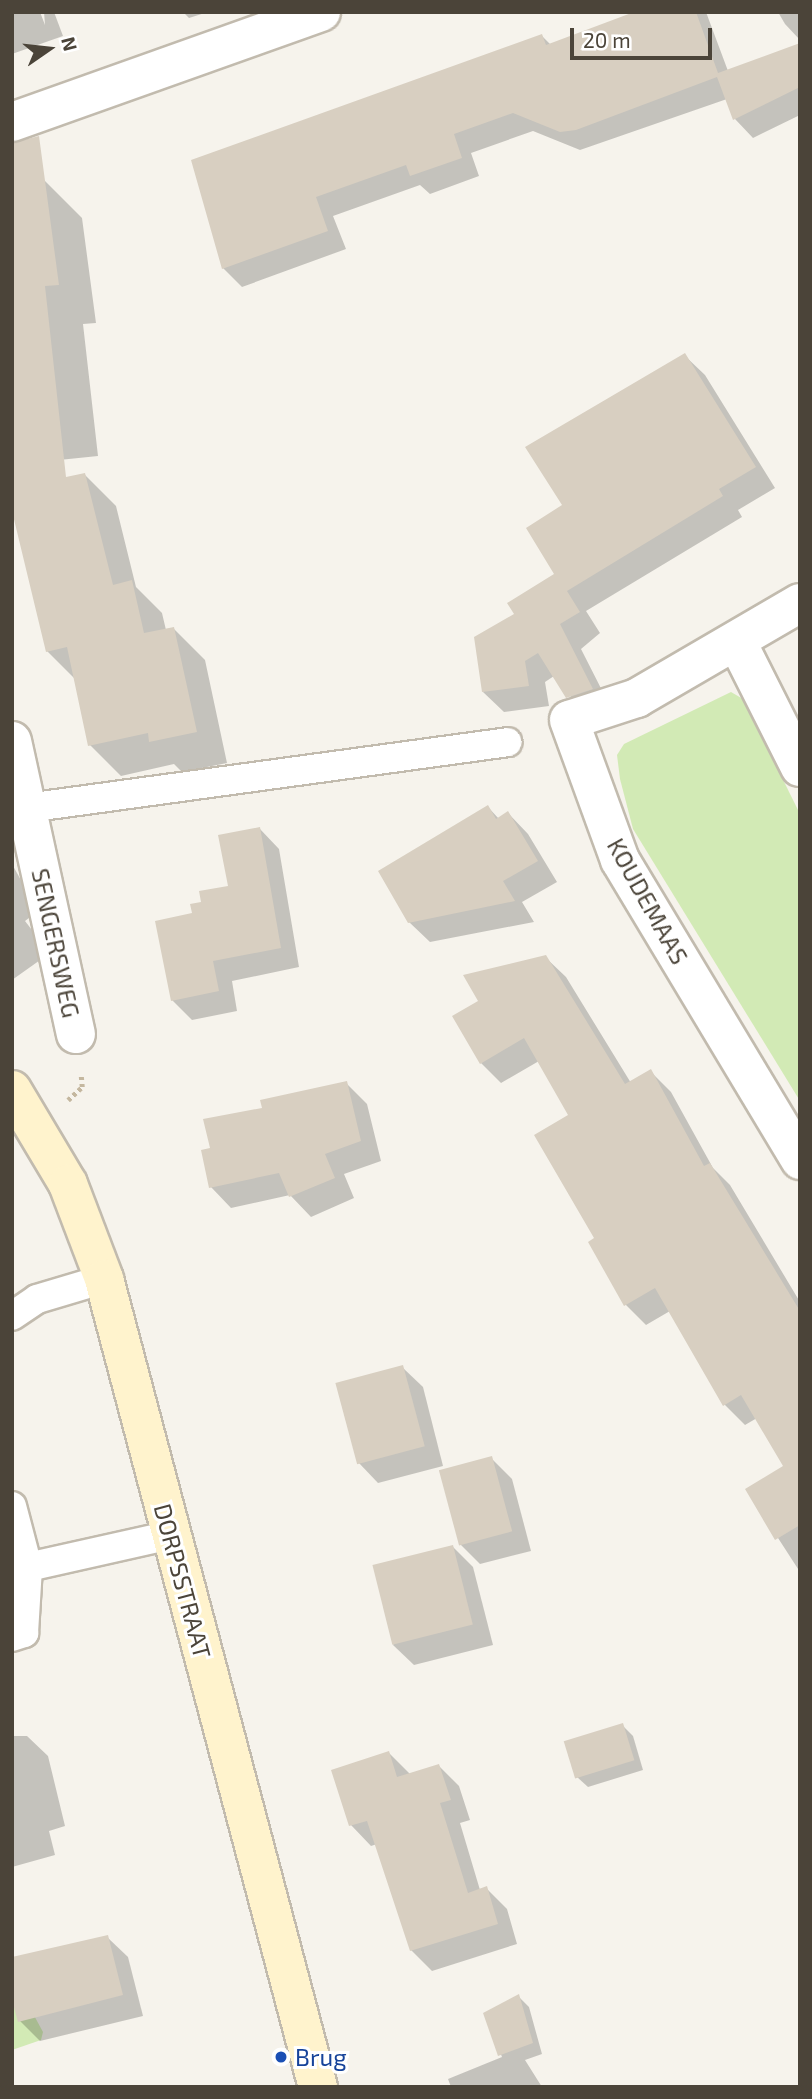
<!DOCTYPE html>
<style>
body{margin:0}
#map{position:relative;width:812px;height:2099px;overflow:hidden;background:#f6f3ec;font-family:"Exo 2",sans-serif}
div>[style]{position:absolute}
.green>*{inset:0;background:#d2eab5}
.shadow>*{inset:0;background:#0003}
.building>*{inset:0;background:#d8cfc1;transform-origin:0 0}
.path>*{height:4.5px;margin-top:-2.25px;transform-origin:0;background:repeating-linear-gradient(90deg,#c4b79f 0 3.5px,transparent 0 7px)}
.roads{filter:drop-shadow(2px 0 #c2bbae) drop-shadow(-2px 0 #c2bbae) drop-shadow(0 2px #c2bbae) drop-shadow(0 -2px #c2bbae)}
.lane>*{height:28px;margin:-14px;padding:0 14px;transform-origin:14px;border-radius:14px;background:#fff}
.street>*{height:38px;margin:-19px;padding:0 19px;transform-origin:19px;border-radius:19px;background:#fff}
.secondary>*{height:38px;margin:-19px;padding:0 19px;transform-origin:19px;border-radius:19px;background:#fff3cd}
.dots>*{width:19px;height:19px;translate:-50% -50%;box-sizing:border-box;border:4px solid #fff;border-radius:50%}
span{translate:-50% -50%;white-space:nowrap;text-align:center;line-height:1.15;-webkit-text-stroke:6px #fff;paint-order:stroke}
.street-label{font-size:24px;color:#4b4439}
.transit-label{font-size:24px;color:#164399}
.left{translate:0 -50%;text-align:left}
.frame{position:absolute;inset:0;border:14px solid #4b4439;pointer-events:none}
.north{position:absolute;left:14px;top:14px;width:70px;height:70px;-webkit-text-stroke:5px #fff;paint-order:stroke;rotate:76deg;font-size:19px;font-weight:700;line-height:28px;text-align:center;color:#4b4439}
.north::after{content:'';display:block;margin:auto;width:24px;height:32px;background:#4b4439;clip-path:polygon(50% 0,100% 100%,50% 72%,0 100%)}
.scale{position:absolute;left:570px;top:28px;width:142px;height:32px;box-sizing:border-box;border:4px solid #4b4439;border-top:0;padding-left:9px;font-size:21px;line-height:24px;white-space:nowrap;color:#4b4439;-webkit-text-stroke:5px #fff;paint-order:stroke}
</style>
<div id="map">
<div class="green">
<i style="clip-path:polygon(731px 692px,743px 699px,800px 814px,800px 1101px,633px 829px,620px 779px,617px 755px,624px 744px)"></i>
<i style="clip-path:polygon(12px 1984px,17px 1984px,43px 2032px,41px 2040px,12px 2050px)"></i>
</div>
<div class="shadow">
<i style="clip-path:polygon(12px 12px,40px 12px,45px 25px,44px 12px,54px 12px,63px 36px,12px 54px)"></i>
<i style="clip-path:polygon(183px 12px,208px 12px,189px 18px)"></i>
<i style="clip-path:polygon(639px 12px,706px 12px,728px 71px,799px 70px,800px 115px,753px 138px,735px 119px,727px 99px,580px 150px,533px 131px,471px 153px,479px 176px,430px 194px,420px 185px,333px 216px,346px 249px,242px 287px,223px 268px,194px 162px,542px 36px,551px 45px)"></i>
<i style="clip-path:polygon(778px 12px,800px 12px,800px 40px,785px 24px)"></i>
<i style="clip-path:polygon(44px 180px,82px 218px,96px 323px,83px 324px,98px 456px,30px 463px)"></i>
<i style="clip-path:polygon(684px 355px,705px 375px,775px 488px,738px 510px,742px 517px,586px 611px,600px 633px,581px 649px,612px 710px,588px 718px,554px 676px,545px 682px,549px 706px,504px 712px,483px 692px,516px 615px,557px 574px,564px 506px)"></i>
<i style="clip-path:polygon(85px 475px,116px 506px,136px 587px,162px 613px,166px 630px,174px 629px,205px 660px,227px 763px,182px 772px,174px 764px,121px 776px,90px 745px,75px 679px,47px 651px)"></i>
<i style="clip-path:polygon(488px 807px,499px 819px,508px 813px,528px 834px,557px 882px,522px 902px,534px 922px,430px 942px,409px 922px)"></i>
<i style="clip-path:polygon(260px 829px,279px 849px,299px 967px,232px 981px,237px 1011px,192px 1020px,172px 1000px,194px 914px,230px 887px)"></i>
<i style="clip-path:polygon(12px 864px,38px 911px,25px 921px,42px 943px,35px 947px,43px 958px,12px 980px)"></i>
<i style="clip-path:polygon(545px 957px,566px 977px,631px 1083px,651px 1072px,671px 1092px,713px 1168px,730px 1185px,800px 1302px,800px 1572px,747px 1490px,786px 1467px,757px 1418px,745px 1425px,725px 1405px,670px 1311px,646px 1325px,626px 1305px,597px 1239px,571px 1116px,539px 1061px,501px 1083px,481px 1063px,480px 1001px)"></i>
<i style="clip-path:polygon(346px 1083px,367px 1104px,381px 1161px,344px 1174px,354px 1198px,311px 1217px,290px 1195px,231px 1208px,211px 1187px,212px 1149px,264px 1109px)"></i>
<i style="clip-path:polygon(402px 1367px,423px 1387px,443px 1466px,378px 1483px,358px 1462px)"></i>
<i style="clip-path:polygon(491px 1458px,512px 1479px,531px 1551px,480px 1564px,460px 1544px)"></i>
<i style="clip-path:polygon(453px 1547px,473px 1567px,493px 1645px,414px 1665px,393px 1645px)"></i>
<i style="clip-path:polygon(622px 1725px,633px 1736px,643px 1770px,588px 1787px,577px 1777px)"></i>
<i style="clip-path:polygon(12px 1736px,27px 1736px,48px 1756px,65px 1826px,49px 1831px,55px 1855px,12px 1867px)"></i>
<i style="clip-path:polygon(389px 1753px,410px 1774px,439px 1766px,459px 1786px,470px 1820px,460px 1823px,480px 1890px,486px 1888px,507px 1909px,517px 1944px,432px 1971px,411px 1950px,377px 1844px,371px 1846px,351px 1825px)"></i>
<i style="clip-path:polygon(107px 1937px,128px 1957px,143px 2016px,40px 2041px,20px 2021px)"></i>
<i style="clip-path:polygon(518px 1996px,529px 2007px,542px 2054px,525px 2060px,542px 2087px,451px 2087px,448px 2079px,502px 2057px,485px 2014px)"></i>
</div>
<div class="building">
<i style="clip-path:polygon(634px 12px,696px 12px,718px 73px,800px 43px,800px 87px,733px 120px,717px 77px,576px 130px,560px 132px,513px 113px,454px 134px,462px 158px,410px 176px,406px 165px,316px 197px,328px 231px,222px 269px,191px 160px,542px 34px,546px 45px)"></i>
<i style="clip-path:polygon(39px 136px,59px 285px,45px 286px,66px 477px,85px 473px,113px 585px,132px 580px,144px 633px,174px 627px,197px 732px,149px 742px,148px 733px,88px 746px,67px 647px,46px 652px,12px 511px,12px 143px)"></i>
<i style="clip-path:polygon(685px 353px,756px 467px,719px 489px,723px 496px,567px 591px,580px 612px,560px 624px,593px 689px,566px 698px,538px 653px,525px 661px,529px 686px,482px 692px,474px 637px,514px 614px,507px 603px,554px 574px,526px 528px,562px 505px,525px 447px)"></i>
<i style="clip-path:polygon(488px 805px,496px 819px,508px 811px,538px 861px,503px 881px,515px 901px,408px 923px,378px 871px)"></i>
<i style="clip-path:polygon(260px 827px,281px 948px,213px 961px,219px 991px,171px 1001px,155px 921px,192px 913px,190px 904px,201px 902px,199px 891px,228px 886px,218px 835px)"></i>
<i style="clip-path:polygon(546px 955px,625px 1084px,651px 1069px,704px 1166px,710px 1163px,800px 1311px,800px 1525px,775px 1540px,745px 1489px,783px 1466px,741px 1395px,723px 1406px,655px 1288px,624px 1306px,588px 1242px,594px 1238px,534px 1135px,568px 1115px,524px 1038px,480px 1064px,452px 1016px,478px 1001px,463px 975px)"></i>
<i style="clip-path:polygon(347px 1081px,361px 1141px,325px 1154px,335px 1178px,289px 1197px,279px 1173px,209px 1188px,201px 1150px,210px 1148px,203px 1119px,262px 1108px,260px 1100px)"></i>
<i style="left:403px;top:1365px;width:84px;height:70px;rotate:75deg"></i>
<i style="left:492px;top:1456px;width:78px;height:55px;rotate:75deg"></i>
<i style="left:453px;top:1545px;width:82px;height:83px;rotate:76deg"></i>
<i style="left:623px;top:1723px;width:39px;height:62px;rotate:73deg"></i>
<i style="clip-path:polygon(389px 1751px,397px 1777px,439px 1764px,451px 1800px,440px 1803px,468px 1893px,487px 1886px,498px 1924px,410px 1951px,367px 1821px,349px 1826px,331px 1770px)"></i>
<i style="clip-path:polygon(108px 1935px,123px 1995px,18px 2022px,12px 2000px,12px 1957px)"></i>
<i style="clip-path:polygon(519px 1994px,533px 2043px,498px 2056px,483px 2013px)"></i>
</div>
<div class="path">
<i style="left:68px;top:1100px;width:19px;rotate:-43deg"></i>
<i style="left:82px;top:1087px;width:11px;rotate:-95deg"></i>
</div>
<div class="roads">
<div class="lane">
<i style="left:27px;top:808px;width:485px;rotate:-7.8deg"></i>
<i style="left:12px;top:1316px;width:30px;rotate:-34deg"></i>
<i style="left:37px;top:1299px;width:70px;rotate:-16.6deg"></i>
<i style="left:12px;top:1506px;width:63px;rotate:75.3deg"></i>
<i style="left:28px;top:1567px;width:147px;rotate:-12.6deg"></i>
<i style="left:12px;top:1637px;width:13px;rotate:-18deg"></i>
<i style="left:24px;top:1633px;width:66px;rotate:-86.5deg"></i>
</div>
<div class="street">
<i style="left:12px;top:122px;width:328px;rotate:-19.6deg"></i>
<i style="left:800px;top:603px;width:189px;rotate:149.8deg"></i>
<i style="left:637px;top:698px;width:71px;rotate:162.1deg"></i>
<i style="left:569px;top:720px;width:149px;rotate:70deg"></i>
<i style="left:620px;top:860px;width:350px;rotate:59deg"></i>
<i style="left:737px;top:642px;width:140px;rotate:63.3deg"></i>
<i style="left:12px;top:741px;width:300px;rotate:77.7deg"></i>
</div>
<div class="secondary">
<i style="left:12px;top:1090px;width:109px;rotate:59.2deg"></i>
<i style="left:68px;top:1184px;width:102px;rotate:69.2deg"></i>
<i style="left:104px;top:1279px;width:836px;rotate:75.17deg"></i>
</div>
</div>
<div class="dots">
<i style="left:281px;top:2057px;background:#1a4fb4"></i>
</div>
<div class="street-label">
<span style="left:648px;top:901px;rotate:61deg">KOUDEMAAS</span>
<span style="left:56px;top:943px;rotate:78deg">SENGERSWEG</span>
<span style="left:183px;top:1581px;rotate:75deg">DORPSSTRAAT</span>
</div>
<div class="transit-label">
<span class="left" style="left:295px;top:2057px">Brug</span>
</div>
<div class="frame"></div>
<div class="north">N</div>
<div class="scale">20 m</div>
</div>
